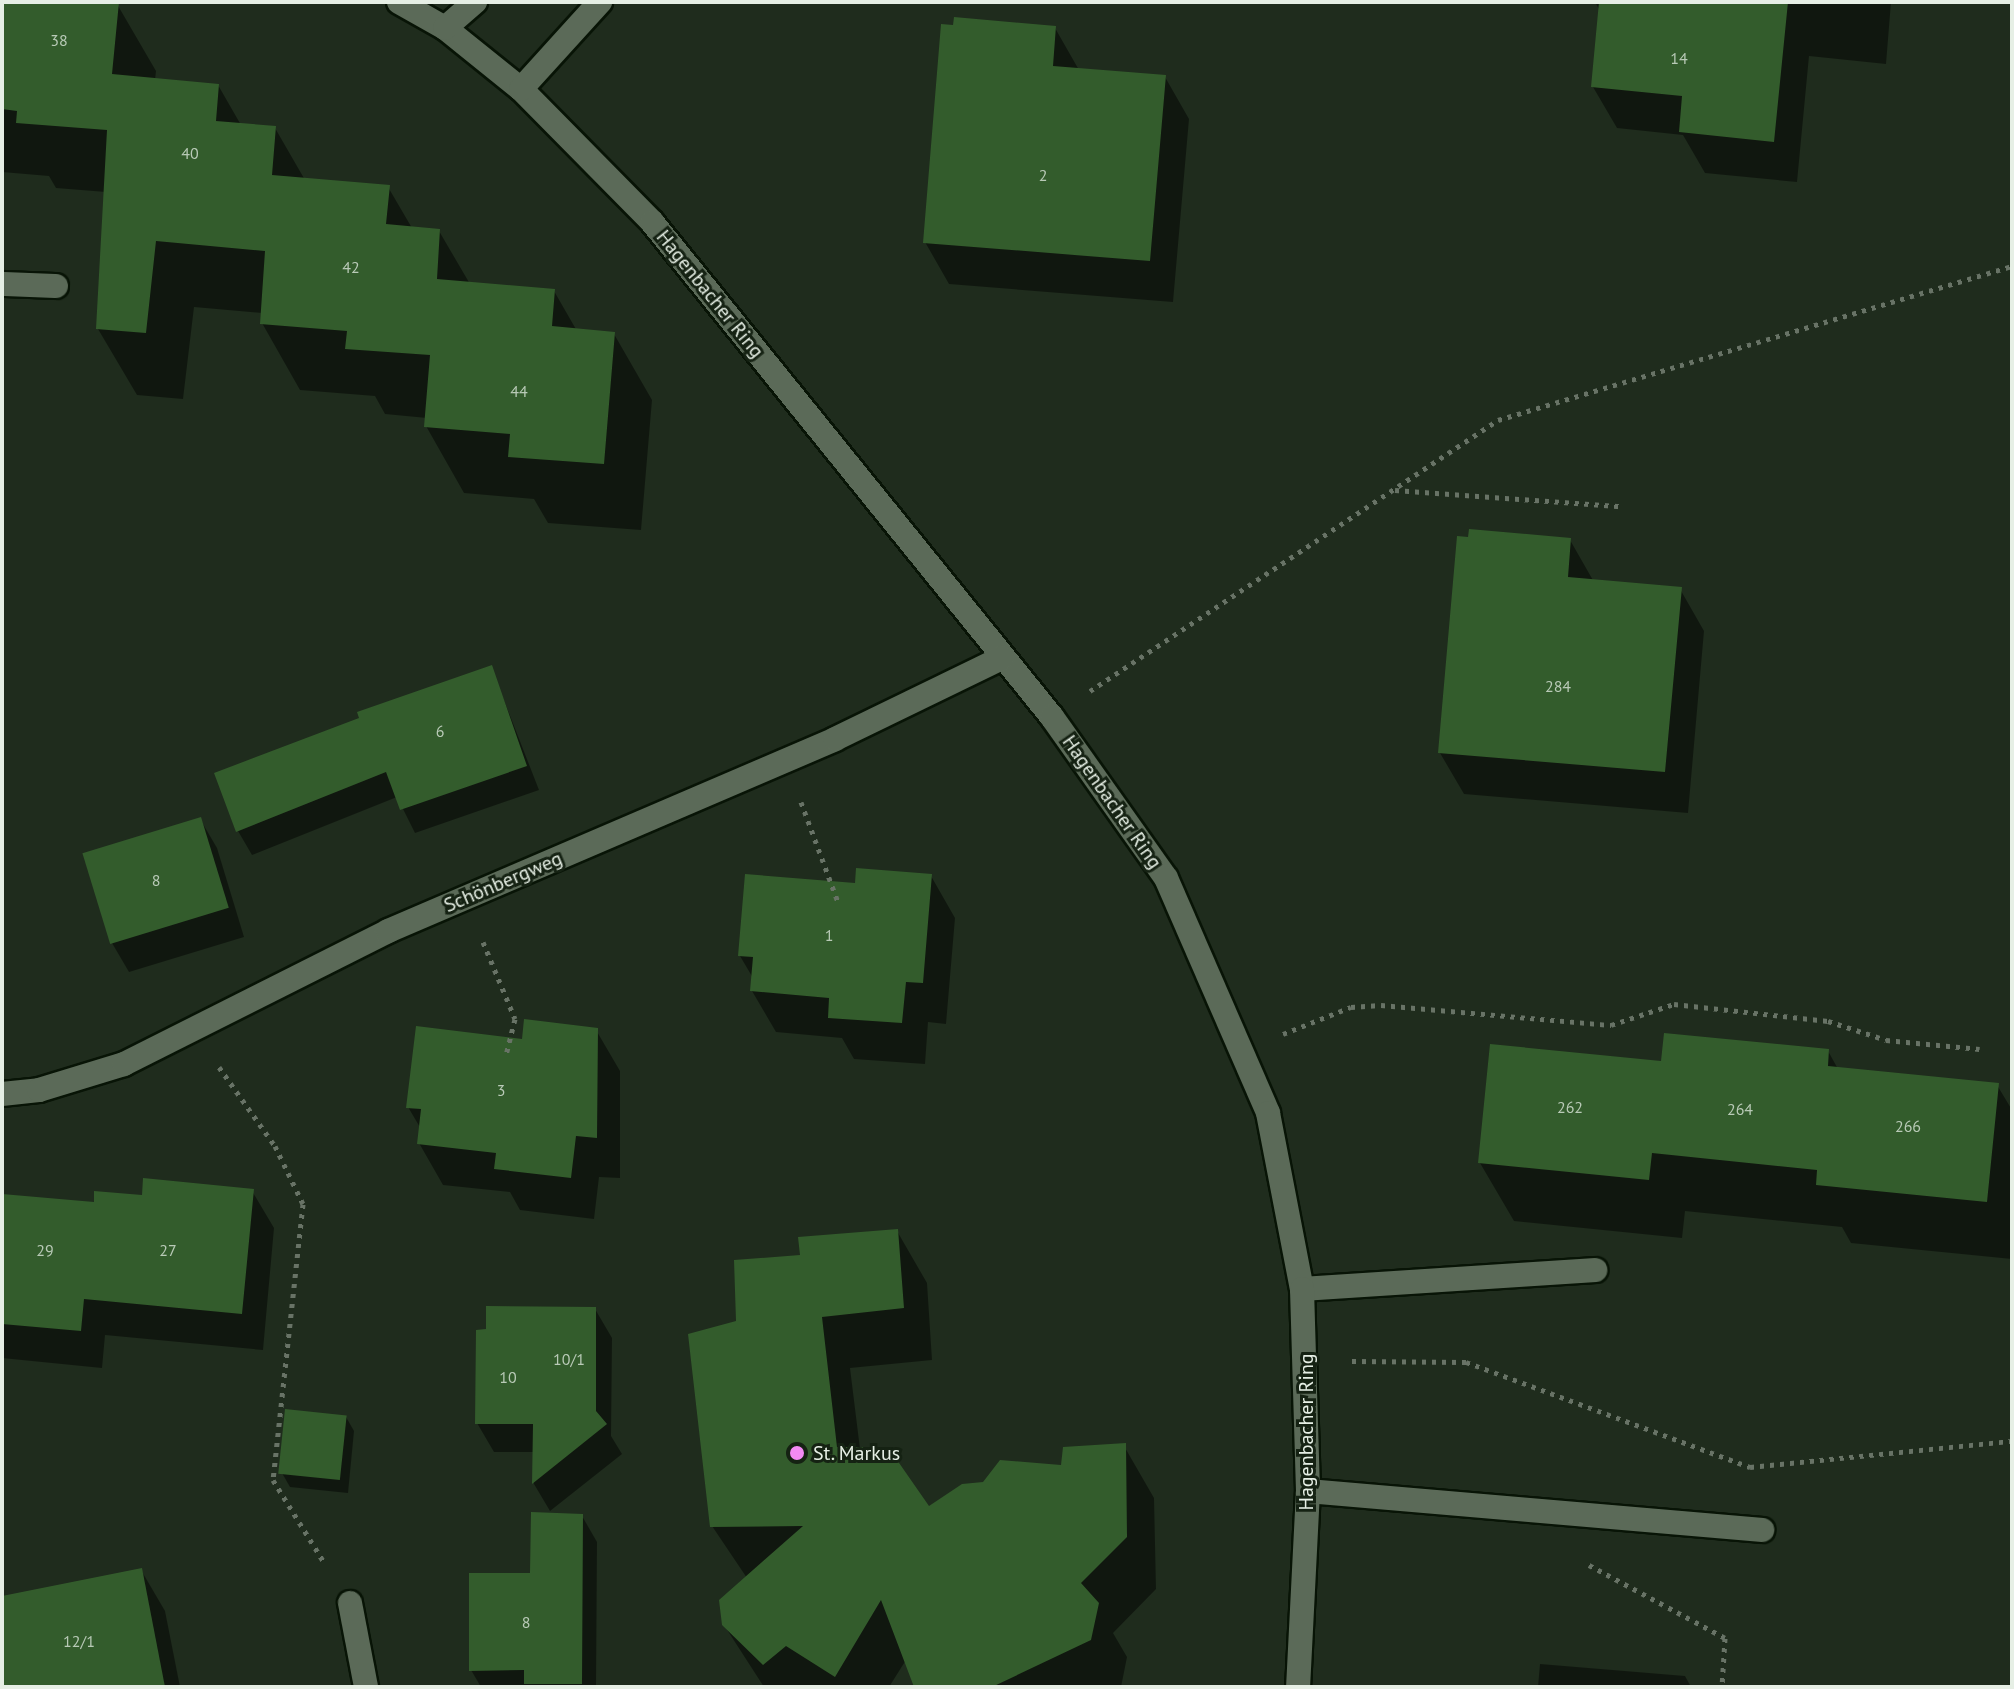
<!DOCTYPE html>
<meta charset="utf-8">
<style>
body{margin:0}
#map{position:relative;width:2014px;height:1689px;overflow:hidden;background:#1f2c1d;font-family:"PT Sans",sans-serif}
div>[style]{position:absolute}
.shadow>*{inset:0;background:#0007}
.building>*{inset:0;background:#335c2c;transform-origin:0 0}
.path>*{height:5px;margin-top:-2.5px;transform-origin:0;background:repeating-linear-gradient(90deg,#687366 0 4px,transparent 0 10px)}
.roads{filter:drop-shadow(2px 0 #081406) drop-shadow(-2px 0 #081406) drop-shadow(0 2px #081406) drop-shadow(0 -2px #081406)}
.lane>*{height:24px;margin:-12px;padding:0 12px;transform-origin:12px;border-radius:12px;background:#5b6a58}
.street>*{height:24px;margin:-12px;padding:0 12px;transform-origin:12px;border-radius:12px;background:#5b6a58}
.dots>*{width:22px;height:22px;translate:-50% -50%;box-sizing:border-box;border:4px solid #152213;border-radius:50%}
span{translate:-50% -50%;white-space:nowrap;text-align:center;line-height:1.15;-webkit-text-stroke:6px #152213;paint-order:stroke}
.number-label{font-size:16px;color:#b9cab7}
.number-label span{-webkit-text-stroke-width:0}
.street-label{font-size:20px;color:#e6efe5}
.poi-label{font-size:20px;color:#e6efe5}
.left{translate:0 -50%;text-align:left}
.frame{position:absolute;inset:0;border:4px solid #e6efe5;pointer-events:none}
</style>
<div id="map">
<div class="shadow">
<i style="clip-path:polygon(2px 2px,117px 4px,156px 71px,155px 80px,218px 85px,241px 125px,275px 128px,305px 180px,388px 187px,412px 228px,439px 231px,470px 284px,554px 291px,577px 331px,614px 334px,652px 400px,641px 530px,548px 523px,534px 499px,464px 493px,426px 426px,427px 418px,385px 414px,375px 396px,300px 390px,262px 323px,262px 313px,194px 307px,183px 399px,137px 395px,98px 329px,106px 192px,56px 188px,49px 176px,2px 172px)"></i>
<i style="clip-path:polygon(1595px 2px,1891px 2px,1886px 64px,1809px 56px,1797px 182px,1705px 173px,1683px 135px,1617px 128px,1593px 87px,1600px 11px)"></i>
<i style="clip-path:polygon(1055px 28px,1079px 70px,1165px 77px,1189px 119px,1173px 302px,949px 284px,925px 242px)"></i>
<i style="clip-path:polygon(1570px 540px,1594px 582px,1680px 589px,1704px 631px,1688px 813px,1464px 794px,1440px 753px)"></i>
<i style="clip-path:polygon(491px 667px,539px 790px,415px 833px,397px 797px,252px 855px,238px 831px)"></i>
<i style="clip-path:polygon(200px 819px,217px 848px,244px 937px,129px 972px,112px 943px)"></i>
<i style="clip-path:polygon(931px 876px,955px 918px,946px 1024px,928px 1022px,925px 1064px,854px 1059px,842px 1038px,776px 1032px,752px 991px,753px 978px,740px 956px)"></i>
<i style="clip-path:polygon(596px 1030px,620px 1071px,620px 1178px,599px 1177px,594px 1219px,520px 1210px,510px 1192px,443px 1185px,419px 1143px,421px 1129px,408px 1107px)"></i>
<i style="clip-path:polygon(1828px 1051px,1838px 1069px,1997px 1085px,2012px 1110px,2012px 1259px,1851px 1243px,1842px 1227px,1685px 1211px,1682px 1238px,1514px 1221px,1480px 1163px,1663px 1063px)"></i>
<i style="clip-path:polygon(252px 1191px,274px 1228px,263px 1350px,105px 1335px,102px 1368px,2px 1358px,2px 1196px,95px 1204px)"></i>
<i style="clip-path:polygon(897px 1231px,927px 1283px,932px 1360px,850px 1368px,860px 1449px,928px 1509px,1124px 1446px,1154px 1498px,1156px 1589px,1113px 1633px,1127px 1657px,1121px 1687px,916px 1687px,906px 1660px,889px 1687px,764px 1687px,724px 1625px,747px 1578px,712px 1526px,738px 1322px,802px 1257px)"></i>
<i style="clip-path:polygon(595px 1309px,612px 1338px,611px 1436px,622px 1454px,550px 1511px,534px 1484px,534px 1452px,494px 1452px,477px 1423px)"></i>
<i style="clip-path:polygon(346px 1417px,354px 1431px,348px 1493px,290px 1487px,282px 1473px)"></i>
<i style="clip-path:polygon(582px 1516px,597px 1542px,596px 1687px,481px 1687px,471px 1670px,532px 1575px)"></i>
<i style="clip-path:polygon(141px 1570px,165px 1611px,180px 1687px,2px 1687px,2px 1598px)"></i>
<i style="clip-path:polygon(1540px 1664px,1685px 1676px,1691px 1687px,1538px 1687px)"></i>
</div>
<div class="building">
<i style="clip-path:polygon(2px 2px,119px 2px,112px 74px,219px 84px,216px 121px,276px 126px,272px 175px,390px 185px,386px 224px,440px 229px,437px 279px,555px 289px,552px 326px,615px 332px,604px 464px,508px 457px,510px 434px,424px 427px,430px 355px,345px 349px,347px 331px,260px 324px,265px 251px,156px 241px,146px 333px,96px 329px,107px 130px,16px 123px,17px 111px,2px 109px)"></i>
<i style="clip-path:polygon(1599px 2px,1788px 2px,1774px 142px,1679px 132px,1682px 96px,1591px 87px)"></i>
<i style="clip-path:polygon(954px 17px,1056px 26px,1053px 66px,1166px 75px,1150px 261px,923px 243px,941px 24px,953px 25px)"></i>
<i style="clip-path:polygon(1469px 529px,1571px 538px,1568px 577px,1682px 587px,1665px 772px,1438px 753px,1457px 536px,1468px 537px)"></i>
<i style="clip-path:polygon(492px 665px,527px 766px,400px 810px,386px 772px,236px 832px,214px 773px,359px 718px,357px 712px)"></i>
<i style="left:201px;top:817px;width:95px;height:124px;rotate:73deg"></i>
<i style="clip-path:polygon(856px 868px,932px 874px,923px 983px,906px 982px,902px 1023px,828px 1018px,829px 998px,750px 991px,753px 957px,738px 956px,745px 874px,855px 883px)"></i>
<i style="clip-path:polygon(524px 1019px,598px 1028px,597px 1138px,576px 1136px,571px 1178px,494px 1169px,496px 1153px,417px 1144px,421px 1109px,406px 1108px,416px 1026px,522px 1039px)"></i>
<i style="clip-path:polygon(1664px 1033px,1829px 1049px,1828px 1066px,1999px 1083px,1987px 1202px,1816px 1185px,1817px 1170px,1652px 1153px,1649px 1180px,1478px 1163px,1490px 1044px,1661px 1061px)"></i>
<i style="clip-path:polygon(143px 1178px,254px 1189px,242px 1314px,84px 1299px,81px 1331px,2px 1324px,2px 1194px,94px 1202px,94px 1191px,142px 1195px)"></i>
<i style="clip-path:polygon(898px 1229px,904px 1308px,822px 1317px,837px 1447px,888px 1447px,929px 1506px,962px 1484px,983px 1482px,1000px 1460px,1061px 1465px,1063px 1447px,1126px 1443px,1127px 1537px,1081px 1583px,1099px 1603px,1091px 1640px,992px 1687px,914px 1687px,881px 1600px,835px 1677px,786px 1646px,763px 1665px,722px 1625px,719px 1600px,803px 1526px,710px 1527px,688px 1334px,736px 1321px,734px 1260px,800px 1255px,798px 1237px)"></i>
<i style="clip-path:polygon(486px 1306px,596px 1307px,596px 1411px,607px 1424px,532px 1484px,533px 1424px,475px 1424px,476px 1330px,486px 1329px)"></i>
<i style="left:285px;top:1409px;width:62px;height:65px;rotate:6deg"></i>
<i style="clip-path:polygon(531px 1512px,583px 1514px,582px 1684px,524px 1684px,524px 1670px,469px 1671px,469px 1573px,530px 1573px)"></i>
<i style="clip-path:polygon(142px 1568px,165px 1687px,2px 1687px,2px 1596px)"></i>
</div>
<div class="path">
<i style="left:1395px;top:490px;width:226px;rotate:4.1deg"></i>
<i style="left:1090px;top:691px;width:490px;rotate:-33.6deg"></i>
<i style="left:1498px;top:420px;width:537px;rotate:-16.68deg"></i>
<i style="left:801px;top:802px;width:107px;rotate:69.7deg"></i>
<i style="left:483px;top:942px;width:83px;rotate:67.4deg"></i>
<i style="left:515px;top:1019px;width:36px;rotate:104deg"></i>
<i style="left:1283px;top:1034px;width:73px;rotate:-21.7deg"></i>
<i style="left:1351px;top:1007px;width:30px;rotate:-4deg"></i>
<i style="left:1381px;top:1005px;width:231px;rotate:5deg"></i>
<i style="left:1611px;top:1025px;width:66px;rotate:-18.4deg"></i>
<i style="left:1674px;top:1004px;width:155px;rotate:6.3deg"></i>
<i style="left:1828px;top:1021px;width:61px;rotate:18.1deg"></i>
<i style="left:1886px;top:1040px;width:94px;rotate:5.5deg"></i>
<i style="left:219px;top:1067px;width:97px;rotate:54.7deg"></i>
<i style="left:275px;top:1146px;width:64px;rotate:64.2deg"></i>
<i style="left:303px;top:1204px;width:278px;rotate:96.2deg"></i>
<i style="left:273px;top:1480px;width:99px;rotate:58.2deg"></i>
<i style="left:1352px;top:1361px;width:114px;rotate:0.5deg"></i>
<i style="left:1466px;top:1362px;width:303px;rotate:20.3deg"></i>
<i style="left:1750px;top:1467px;width:263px;rotate:-5.7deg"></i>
<i style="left:1589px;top:1565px;width:154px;rotate:28.2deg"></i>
<i style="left:1725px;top:1638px;width:49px;rotate:93.5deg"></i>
</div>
<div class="roads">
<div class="lane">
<i style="left:1302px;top:1289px;width:294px;rotate:-3.7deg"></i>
<i style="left:1308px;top:1491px;width:456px;rotate:4.9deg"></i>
</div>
<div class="street">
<i style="left:399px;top:2px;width:53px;rotate:29.5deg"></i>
<i style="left:445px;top:28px;width:97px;rotate:38.8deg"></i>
<i style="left:521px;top:89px;width:187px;rotate:45.4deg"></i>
<i style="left:652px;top:222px;width:636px;rotate:51.06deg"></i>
<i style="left:1052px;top:717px;width:197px;rotate:54.7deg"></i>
<i style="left:1166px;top:878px;width:256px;rotate:66.5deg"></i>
<i style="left:1268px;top:1113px;width:179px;rotate:79.1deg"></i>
<i style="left:1302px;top:1289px;width:202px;rotate:88.3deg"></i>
<i style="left:1308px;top:1491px;width:196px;rotate:92.9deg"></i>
<i style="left:445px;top:28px;width:40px;rotate:-41deg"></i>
<i style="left:521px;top:89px;width:118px;rotate:-47.8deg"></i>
<i style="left:2px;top:284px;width:54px;rotate:2.1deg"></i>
<i style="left:2px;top:1094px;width:37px;rotate:-6deg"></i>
<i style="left:39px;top:1090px;width:89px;rotate:-17deg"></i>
<i style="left:124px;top:1064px;width:296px;rotate:-26.7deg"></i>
<i style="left:388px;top:931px;width:486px;rotate:-23.2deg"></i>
<i style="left:835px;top:739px;width:186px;rotate:-25.9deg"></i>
<i style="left:350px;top:1603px;width:86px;rotate:79.2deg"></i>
</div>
</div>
<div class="dots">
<i style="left:797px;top:1453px;background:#f28af3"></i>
</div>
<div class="number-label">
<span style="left:59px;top:40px">38</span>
<span style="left:1679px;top:58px">14</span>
<span style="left:190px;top:153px">40</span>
<span style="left:1043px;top:175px">2</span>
<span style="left:351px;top:267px">42</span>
<span style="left:519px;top:391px">44</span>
<span style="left:1558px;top:686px">284</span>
<span style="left:440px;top:731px">6</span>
<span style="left:156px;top:880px">8</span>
<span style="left:829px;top:935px">1</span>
<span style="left:501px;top:1090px">3</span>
<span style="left:1570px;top:1107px">262</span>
<span style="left:1740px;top:1109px">264</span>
<span style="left:1908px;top:1126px">266</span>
<span style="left:45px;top:1250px">29</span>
<span style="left:168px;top:1250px">27</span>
<span style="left:569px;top:1359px">10/1</span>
<span style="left:508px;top:1377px">10</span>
<span style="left:526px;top:1622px">8</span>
<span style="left:79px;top:1641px">12/1</span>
</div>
<div class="street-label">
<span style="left:710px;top:294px;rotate:51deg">Hagenbacher Ring</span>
<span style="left:1112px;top:802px;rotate:55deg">Hagenbacher Ring</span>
<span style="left:503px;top:882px;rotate:-23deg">Schönbergweg</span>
<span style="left:1306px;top:1432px;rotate:-90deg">Hagenbacher Ring</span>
</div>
<div class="poi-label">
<span class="left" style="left:813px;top:1453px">St. Markus</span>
</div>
<div class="frame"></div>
</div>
